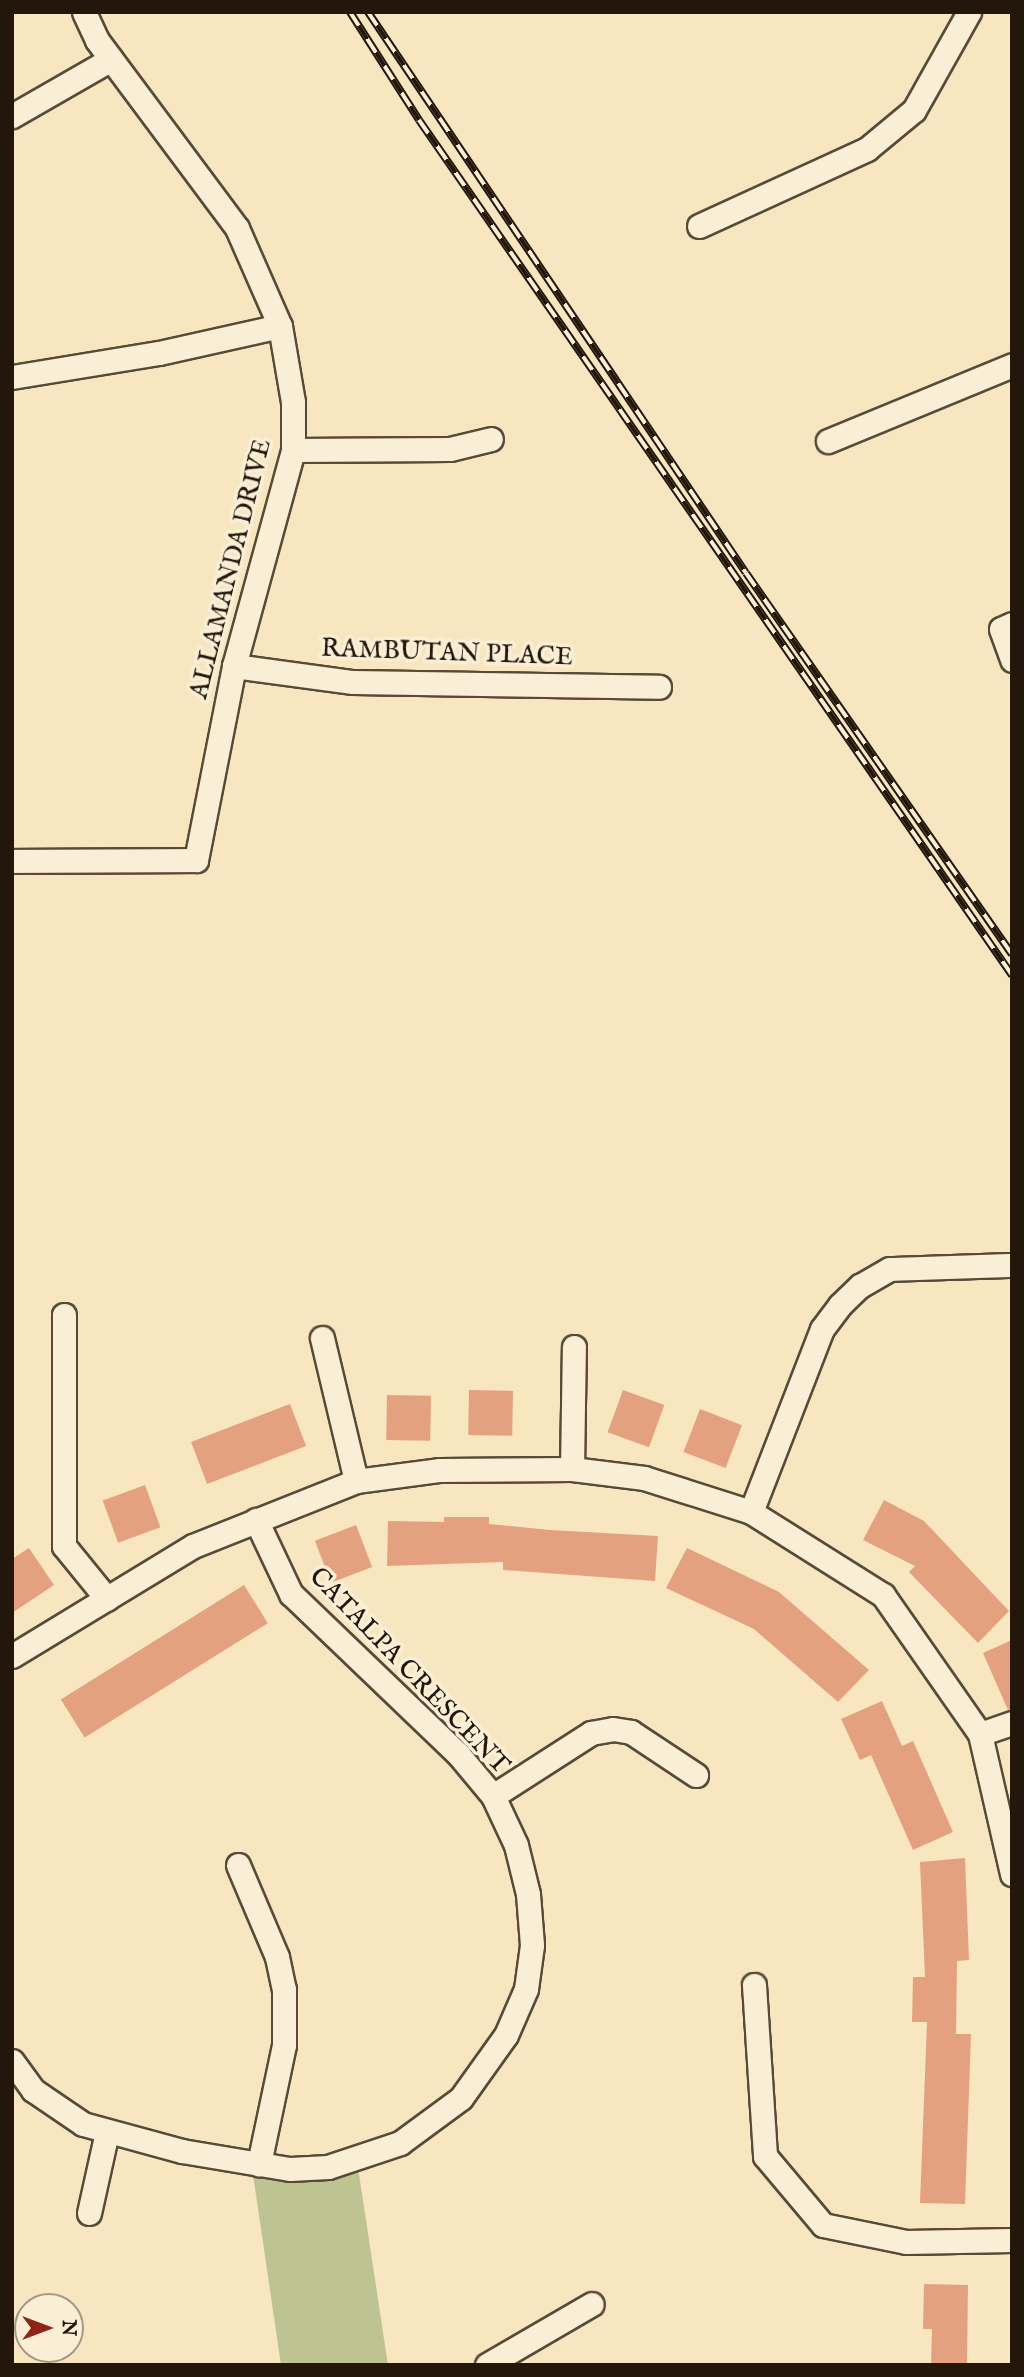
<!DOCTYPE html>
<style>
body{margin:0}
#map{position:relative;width:1024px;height:2377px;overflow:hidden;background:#f7e6c0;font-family:"IM FELL English",serif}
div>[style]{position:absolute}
.green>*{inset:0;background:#bdc492}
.building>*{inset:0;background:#e4a180;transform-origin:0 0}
.roads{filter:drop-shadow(2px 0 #574b38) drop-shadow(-2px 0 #574b38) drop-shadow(0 2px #574b38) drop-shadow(0 -2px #574b38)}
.street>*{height:23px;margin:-11.5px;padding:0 11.5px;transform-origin:11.5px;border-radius:11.5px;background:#faefd6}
.rail>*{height:8px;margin-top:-4px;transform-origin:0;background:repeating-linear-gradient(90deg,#faefd6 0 16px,#22170a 0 32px);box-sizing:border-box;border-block:2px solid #22170a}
span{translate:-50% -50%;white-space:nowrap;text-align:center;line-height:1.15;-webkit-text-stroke:7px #faefd6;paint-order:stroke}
.street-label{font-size:26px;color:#22170a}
.frame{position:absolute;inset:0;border:14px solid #22170a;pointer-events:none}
.north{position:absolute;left:14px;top:2293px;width:70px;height:70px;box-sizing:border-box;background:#faefd6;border:2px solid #a49984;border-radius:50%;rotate:90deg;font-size:19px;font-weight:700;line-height:28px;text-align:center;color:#22170a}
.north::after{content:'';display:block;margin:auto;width:24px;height:32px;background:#8f2418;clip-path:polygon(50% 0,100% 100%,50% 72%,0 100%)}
</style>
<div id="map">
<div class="green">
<i style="clip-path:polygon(251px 2161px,357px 2161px,388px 2365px,281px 2365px)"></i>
</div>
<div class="building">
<i style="left:469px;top:1390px;width:44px;height:45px;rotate:1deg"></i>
<i style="left:623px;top:1390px;width:44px;height:45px;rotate:20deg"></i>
<i style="left:387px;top:1395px;width:44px;height:45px;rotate:1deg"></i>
<i style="left:290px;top:1404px;width:45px;height:106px;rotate:69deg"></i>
<i style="left:700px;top:1409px;width:45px;height:46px;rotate:21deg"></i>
<i style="left:145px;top:1485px;width:45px;height:45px;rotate:70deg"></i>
<i style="clip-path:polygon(884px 1500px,924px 1521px,1009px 1611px,978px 1643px,909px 1572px,915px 1566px,863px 1540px)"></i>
<i style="clip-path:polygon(444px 1517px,489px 1517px,489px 1524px,550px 1530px,658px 1536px,655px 1581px,503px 1570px,503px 1562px,387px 1566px,388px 1521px,444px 1522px)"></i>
<i style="left:356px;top:1525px;width:45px;height:44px;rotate:69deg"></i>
<i style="clip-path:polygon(29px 1548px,54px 1585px,12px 1613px,12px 1559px)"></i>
<i style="clip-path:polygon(687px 1548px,779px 1592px,869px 1670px,838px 1702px,754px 1629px,666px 1588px)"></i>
<i style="left:244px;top:1585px;width:45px;height:216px;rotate:58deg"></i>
<i style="clip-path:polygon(1012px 1640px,1012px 1709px,1008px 1710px,983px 1653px)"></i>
<i style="clip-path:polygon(882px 1701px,902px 1746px,913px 1741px,953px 1832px,913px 1850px,871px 1755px,860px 1760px,841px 1719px)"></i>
<i style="clip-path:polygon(965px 1858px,969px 1960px,957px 1961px,956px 2034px,971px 2034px,965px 2204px,920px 2203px,927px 2022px,912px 2022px,913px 1977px,925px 1977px,920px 1862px)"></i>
<i style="clip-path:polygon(924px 2284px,968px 2285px,967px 2365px,931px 2365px,932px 2329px,923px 2329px)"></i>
</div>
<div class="roads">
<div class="street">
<i style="left:12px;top:116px;width:114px;rotate:-29.9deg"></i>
<i style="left:699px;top:226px;width:185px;rotate:-24.6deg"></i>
<i style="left:867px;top:149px;width:61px;rotate:-39.7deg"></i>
<i style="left:914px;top:110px;width:112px;rotate:-60.7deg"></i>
<i style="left:12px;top:377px;width:149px;rotate:-9.3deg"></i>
<i style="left:159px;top:353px;width:124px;rotate:-12.6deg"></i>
<i style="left:828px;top:441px;width:199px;rotate:-22.4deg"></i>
<i style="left:293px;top:450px;width:157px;rotate:-0.4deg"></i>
<i style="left:450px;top:449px;width:42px;rotate:-13.7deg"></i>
<i style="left:1012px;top:624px;width:12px;rotate:156deg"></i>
<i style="left:1001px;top:629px;width:33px;rotate:70deg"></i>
<i style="left:234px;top:666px;width:120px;rotate:7.7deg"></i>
<i style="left:353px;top:682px;width:306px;rotate:0.9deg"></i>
<i style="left:12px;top:861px;width:184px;rotate:-0.3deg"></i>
<i style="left:196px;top:860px;width:198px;rotate:-78.9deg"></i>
<i style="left:234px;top:666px;width:224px;rotate:-74.7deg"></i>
<i style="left:293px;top:450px;width:48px;rotate:-90deg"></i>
<i style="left:293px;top:402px;width:77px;rotate:-99.7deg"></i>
<i style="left:280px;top:326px;width:107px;rotate:-113.7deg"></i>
<i style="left:237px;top:228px;width:234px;rotate:-126.7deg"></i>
<i style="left:97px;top:40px;width:31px;rotate:-115deg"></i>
<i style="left:64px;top:1315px;width:231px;rotate:90deg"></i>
<i style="left:64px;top:1546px;width:68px;rotate:50.9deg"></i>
<i style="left:322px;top:1338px;width:147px;rotate:76.6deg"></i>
<i style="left:572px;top:1469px;width:122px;rotate:-89.1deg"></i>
<i style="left:751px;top:1512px;width:196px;rotate:-68.8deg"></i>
<i style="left:822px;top:1329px;width:30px;rotate:-53deg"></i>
<i style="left:840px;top:1305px;width:28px;rotate:-44deg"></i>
<i style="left:860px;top:1286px;width:34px;rotate:-30deg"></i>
<i style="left:890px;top:1269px;width:122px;rotate:-1.9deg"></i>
<i style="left:12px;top:1656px;width:212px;rotate:-31.3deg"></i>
<i style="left:193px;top:1546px;width:175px;rotate:-21.7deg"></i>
<i style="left:356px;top:1481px;width:85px;rotate:-7.5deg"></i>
<i style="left:440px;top:1470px;width:132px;rotate:-0.4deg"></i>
<i style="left:572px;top:1469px;width:73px;rotate:7.1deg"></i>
<i style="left:644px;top:1478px;width:112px;rotate:17.6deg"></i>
<i style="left:751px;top:1512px;width:156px;rotate:32.2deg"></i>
<i style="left:883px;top:1595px;width:169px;rotate:55.1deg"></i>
<i style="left:980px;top:1734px;width:144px;rotate:77.1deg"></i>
<i style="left:980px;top:1734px;width:34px;rotate:-19deg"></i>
<i style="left:493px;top:1796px;width:117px;rotate:-32.7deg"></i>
<i style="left:591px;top:1733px;width:22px;rotate:-10deg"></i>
<i style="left:613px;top:1729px;width:18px;rotate:9deg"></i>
<i style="left:631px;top:1732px;width:78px;rotate:33.5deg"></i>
<i style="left:238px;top:1865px;width:100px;rotate:67deg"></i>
<i style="left:277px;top:1957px;width:33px;rotate:78deg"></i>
<i style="left:284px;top:1989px;width:56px;rotate:90deg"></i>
<i style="left:284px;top:2045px;width:122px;rotate:101.9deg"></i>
<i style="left:754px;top:1985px;width:171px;rotate:86.3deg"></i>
<i style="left:765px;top:2156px;width:90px;rotate:50deg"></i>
<i style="left:823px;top:2225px;width:85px;rotate:11.6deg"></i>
<i style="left:906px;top:2242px;width:106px;rotate:-1.1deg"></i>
<i style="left:12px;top:2061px;width:36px;rotate:54deg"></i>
<i style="left:33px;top:2090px;width:60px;rotate:34.2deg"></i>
<i style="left:83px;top:2124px;width:103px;rotate:15.3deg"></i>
<i style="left:182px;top:2151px;width:109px;rotate:9.5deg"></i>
<i style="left:290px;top:2169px;width:38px;rotate:-3deg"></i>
<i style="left:328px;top:2167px;width:76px;rotate:-18.4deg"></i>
<i style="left:400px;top:2143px;width:76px;rotate:-36.4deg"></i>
<i style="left:461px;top:2098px;width:77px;rotate:-54.5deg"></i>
<i style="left:506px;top:2035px;width:50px;rotate:-66.5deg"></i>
<i style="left:526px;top:1989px;width:44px;rotate:-82.2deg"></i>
<i style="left:532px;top:1945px;width:51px;rotate:-94.5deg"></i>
<i style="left:528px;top:1894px;width:50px;rotate:-103.8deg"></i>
<i style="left:516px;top:1845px;width:54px;rotate:-115.1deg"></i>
<i style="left:493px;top:1796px;width:55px;rotate:-129.8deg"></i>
<i style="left:458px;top:1754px;width:231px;rotate:-136.2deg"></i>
<i style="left:291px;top:1594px;width:82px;rotate:-115.3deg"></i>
<i style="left:89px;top:2213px;width:83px;rotate:-77.5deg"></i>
<i style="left:487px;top:2365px;width:121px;rotate:-30.2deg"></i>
</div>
</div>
<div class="rail">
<i style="left:350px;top:12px;width:128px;rotate:57.4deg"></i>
<i style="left:419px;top:120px;width:1041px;rotate:55.26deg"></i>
<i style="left:368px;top:12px;width:676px;rotate:56.03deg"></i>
<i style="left:746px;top:573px;width:465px;rotate:55.1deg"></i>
</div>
<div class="street-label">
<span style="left:231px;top:569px;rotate:-76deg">ALLAMANDA DRIVE</span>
<span style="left:447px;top:653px;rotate:2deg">RAMBUTAN PLACE</span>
<span style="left:409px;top:1671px;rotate:46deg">CATALPA CRESCENT</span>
</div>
<div class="frame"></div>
<div class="north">N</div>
</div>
